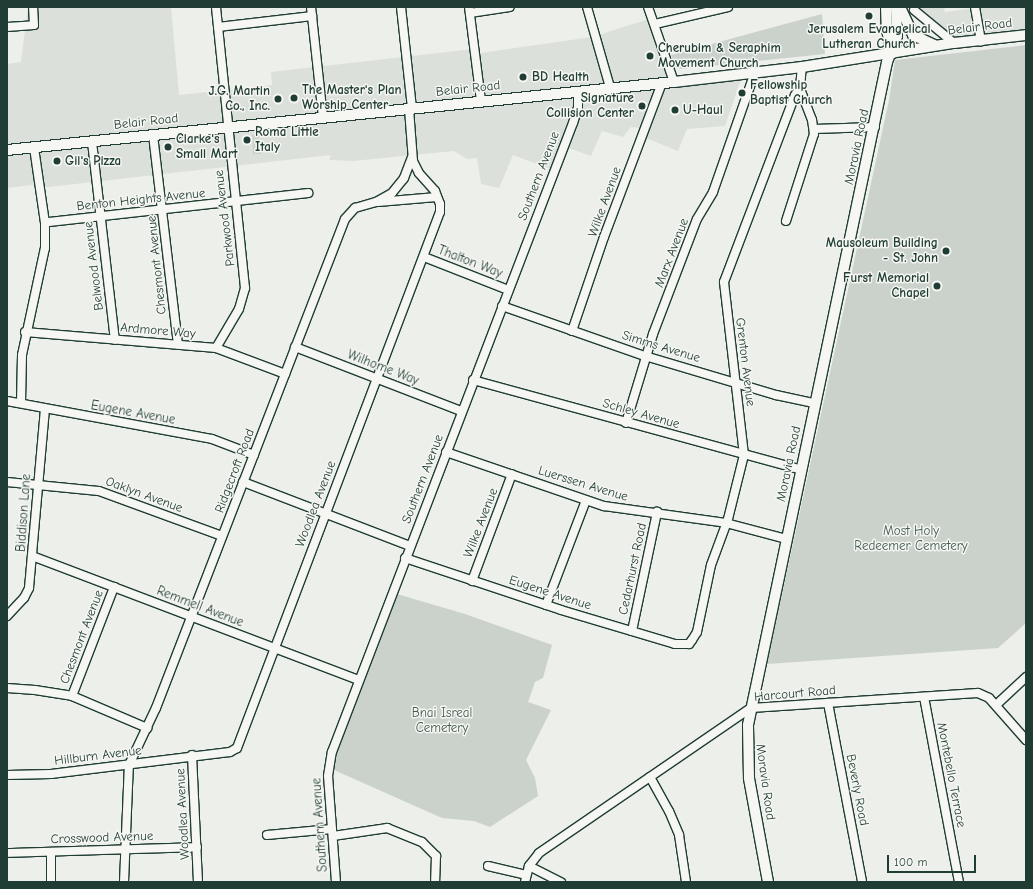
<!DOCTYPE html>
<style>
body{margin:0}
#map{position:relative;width:1033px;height:889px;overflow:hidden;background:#edefea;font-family:"Comic Neue",sans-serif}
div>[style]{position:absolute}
.built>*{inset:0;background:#dce0db}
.green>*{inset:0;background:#cbd2cc}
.roads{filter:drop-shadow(1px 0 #1f3d34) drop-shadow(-1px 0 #1f3d34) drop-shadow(0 1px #1f3d34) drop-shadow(0 -1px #1f3d34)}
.minor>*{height:8px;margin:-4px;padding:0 4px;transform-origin:4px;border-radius:4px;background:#f6f6f2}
.major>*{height:10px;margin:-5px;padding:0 5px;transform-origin:5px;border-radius:5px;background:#f6f6f2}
.dots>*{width:11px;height:11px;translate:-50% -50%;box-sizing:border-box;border:2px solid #f6f6f2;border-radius:50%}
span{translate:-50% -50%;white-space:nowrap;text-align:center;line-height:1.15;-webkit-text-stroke:3px #f6f6f2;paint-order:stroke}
.street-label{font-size:13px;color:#1f3d34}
.poi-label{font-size:13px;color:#1f3d34;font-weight:700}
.left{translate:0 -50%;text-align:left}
.right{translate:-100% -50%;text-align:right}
.park-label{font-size:13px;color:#415b52}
.frame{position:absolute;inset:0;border:8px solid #1f3d34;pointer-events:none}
.scale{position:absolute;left:887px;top:855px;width:89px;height:18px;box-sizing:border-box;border:2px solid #1f3d34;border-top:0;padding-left:5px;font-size:12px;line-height:14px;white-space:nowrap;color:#1f3d34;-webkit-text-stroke:3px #f6f6f2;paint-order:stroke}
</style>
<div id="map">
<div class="built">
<i style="clip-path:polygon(28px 7px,171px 7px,179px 95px,272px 85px,271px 72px,473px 49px,474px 54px,592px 37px,652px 18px,674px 82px,738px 74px,740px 82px,725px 126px,687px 129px,678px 151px,638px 135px,640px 128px,631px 127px,623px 137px,602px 131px,591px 156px,563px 146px,553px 170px,513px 155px,499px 188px,481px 184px,477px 158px,467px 159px,454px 151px,353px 161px,329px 160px,331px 155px,40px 188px,39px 184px,7px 188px,7px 64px,21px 62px)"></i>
<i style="clip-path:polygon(911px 7px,944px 7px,945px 12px,982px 7px,1026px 7px,1026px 35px,952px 42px)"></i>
</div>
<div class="green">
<i style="clip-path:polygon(822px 14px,825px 54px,681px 69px,676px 68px,671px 55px)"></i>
<i style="clip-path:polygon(1026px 45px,1026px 623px,998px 648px,767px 664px,889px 100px,895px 60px)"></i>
<i style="clip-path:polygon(252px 135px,259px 135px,261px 154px,253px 154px)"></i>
<i style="clip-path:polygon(397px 594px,465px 614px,552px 645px,543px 678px,535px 682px,528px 702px,551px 710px,526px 760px,535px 778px,538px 796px,490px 827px,474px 821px,442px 818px,334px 770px,339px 744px)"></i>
</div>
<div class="roads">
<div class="minor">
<i style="left:311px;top:7px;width:111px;rotate:83.8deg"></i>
<i style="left:401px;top:7px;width:103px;rotate:83.8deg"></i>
<i style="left:469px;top:7px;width:95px;rotate:82.7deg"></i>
<i style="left:587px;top:7px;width:83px;rotate:74deg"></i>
<i style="left:648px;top:7px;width:79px;rotate:70.9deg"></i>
<i style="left:975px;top:7px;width:35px;rotate:80deg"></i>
<i style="left:914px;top:10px;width:52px;rotate:39.5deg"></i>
<i style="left:470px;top:13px;width:40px;rotate:-8.5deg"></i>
<i style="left:655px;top:24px;width:75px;rotate:-13.1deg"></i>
<i style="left:7px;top:27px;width:27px;rotate:-4deg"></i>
<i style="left:34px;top:25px;width:18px;rotate:-93deg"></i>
<i style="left:218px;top:27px;width:95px;rotate:-6.7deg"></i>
<i style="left:814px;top:129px;width:61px;rotate:-1.9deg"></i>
<i style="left:153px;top:135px;width:211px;rotate:83.2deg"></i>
<i style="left:92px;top:142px;width:199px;rotate:83.4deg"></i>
<i style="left:378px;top:202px;width:59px;rotate:-4.8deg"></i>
<i style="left:786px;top:221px;width:91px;rotate:-72.2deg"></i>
<i style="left:814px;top:134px;width:14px;rotate:-98deg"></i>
<i style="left:812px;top:120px;width:34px;rotate:-111deg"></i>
<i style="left:800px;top:88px;width:21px;rotate:-85deg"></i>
<i style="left:49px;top:222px;width:261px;rotate:-6.4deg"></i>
<i style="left:424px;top:257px;width:90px;rotate:21.4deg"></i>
<i style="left:502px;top:306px;width:151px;rotate:19.3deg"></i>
<i style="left:645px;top:356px;width:137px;rotate:16.6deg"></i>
<i style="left:776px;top:395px;width:40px;rotate:12deg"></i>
<i style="left:572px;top:331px;width:99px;rotate:-71.2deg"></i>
<i style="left:604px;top:237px;width:165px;rotate:-69.4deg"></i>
<i style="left:25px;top:332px;width:192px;rotate:4.8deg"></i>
<i style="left:216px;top:348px;width:74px;rotate:20.6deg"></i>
<i style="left:295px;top:347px;width:178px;rotate:21.1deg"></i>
<i style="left:216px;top:348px;width:45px;rotate:-59.5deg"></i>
<i style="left:239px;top:309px;width:22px;rotate:-74deg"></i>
<i style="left:245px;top:288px;width:282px;rotate:-95.9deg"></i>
<i style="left:473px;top:380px;width:341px;rotate:15.3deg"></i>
<i style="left:7px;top:401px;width:208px;rotate:10.5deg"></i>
<i style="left:212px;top:439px;width:45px;rotate:20.9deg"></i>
<i style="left:21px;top:403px;width:48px;rotate:-88.8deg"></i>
<i style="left:22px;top:355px;width:109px;rotate:-77.9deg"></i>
<i style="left:45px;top:248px;width:25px;rotate:-90deg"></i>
<i style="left:45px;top:223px;width:76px;rotate:-98.3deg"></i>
<i style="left:626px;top:423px;width:93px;rotate:-73.1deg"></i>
<i style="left:653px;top:334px;width:123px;rotate:-69.1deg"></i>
<i style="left:697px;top:219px;width:31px;rotate:-59deg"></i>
<i style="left:713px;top:192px;width:127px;rotate:-70.7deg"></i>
<i style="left:446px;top:452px;width:167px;rotate:18.9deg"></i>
<i style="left:604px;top:506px;width:123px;rotate:7.9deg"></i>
<i style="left:726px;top:523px;width:62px;rotate:14.9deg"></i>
<i style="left:7px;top:482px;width:92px;rotate:5.6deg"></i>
<i style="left:99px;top:491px;width:131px;rotate:20.1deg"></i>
<i style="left:243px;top:482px;width:179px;rotate:21deg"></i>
<i style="left:32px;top:556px;width:350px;rotate:20.8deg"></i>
<i style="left:405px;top:558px;width:164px;rotate:18.4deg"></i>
<i style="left:561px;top:610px;width:119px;rotate:16.6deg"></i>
<i style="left:675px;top:644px;width:14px"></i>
<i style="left:689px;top:644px;width:5px;rotate:-53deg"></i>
<i style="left:692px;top:640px;width:9px;rotate:-58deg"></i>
<i style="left:697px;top:632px;width:68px;rotate:-78.2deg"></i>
<i style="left:711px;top:565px;width:49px;rotate:-69.7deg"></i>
<i style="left:728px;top:519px;width:66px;rotate:-76deg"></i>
<i style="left:744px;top:455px;width:174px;rotate:-96.6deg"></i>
<i style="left:724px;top:282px;width:200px;rotate:-69.2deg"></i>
<i style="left:795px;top:95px;width:9px;rotate:-54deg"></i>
<i style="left:472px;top:581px;width:114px;rotate:-69.5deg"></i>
<i style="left:546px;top:605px;width:112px;rotate:-69.1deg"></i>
<i style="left:7px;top:616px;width:25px;rotate:-47deg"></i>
<i style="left:24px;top:598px;width:11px;rotate:-63deg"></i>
<i style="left:29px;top:588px;width:179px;rotate:-84.9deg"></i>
<i style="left:632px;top:631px;width:122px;rotate:-78.1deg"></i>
<i style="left:7px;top:688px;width:28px;rotate:4deg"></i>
<i style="left:35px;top:690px;width:37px;rotate:9deg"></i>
<i style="left:72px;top:696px;width:82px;rotate:23.1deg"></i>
<i style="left:72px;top:696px;width:117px;rotate:-68.9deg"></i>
<i style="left:924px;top:697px;width:188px;rotate:79.3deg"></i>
<i style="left:828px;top:703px;width:182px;rotate:79.2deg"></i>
<i style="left:996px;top:705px;width:41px;rotate:-43deg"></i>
<i style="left:192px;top:755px;width:127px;rotate:87.3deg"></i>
<i style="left:7px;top:775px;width:44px;rotate:-1.3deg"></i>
<i style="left:51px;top:774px;width:180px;rotate:-7deg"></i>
<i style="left:230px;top:752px;width:8px;rotate:-30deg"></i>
<i style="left:237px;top:748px;width:573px;rotate:-69.26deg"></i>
<i style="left:440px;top:212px;width:8px;rotate:-90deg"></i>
<i style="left:440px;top:204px;width:14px;rotate:-111deg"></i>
<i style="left:435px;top:191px;width:24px;rotate:-132deg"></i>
<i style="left:419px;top:173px;width:13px;rotate:-117deg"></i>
<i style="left:413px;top:161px;width:52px;rotate:-94.4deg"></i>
<i style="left:650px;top:777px;width:39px;rotate:61deg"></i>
<i style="left:669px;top:811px;width:26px;rotate:67deg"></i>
<i style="left:679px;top:835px;width:48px;rotate:81.5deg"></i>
<i style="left:267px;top:835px;width:65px;rotate:-5.3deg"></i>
<i style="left:333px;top:836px;width:55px;rotate:-8.4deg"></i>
<i style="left:387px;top:828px;width:38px;rotate:22deg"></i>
<i style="left:422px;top:842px;width:20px;rotate:45deg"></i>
<i style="left:436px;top:856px;width:26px;rotate:92deg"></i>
<i style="left:51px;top:852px;width:30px;rotate:90deg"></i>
<i style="left:7px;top:853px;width:190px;rotate:-1.8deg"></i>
<i style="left:488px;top:866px;width:39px;rotate:13deg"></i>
<i style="left:529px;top:866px;width:36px;rotate:27deg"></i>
<i style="left:124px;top:882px;width:117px;rotate:-87.6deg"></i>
<i style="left:129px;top:765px;width:63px;rotate:-64.7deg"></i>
<i style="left:156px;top:708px;width:524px;rotate:-68.87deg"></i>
<i style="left:345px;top:219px;width:15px;rotate:-48deg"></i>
<i style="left:355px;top:208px;width:22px;rotate:-16deg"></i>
<i style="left:376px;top:202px;width:18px;rotate:-29deg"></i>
<i style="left:392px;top:193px;width:19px;rotate:-51deg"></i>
<i style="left:404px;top:178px;width:22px;rotate:-69deg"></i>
<i style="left:336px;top:882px;width:106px;rotate:-94.3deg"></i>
<i style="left:328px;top:776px;width:24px;rotate:-81deg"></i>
<i style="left:332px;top:752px;width:674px;rotate:-69.04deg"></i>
<i style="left:573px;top:123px;width:16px;rotate:-72deg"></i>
<i style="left:578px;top:108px;width:17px;rotate:-90deg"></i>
<i style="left:525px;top:882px;width:16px;rotate:-76deg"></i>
<i style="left:529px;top:866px;width:16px;rotate:-52deg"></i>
<i style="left:539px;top:853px;width:257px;rotate:-34.4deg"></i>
<i style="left:751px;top:708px;width:227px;rotate:-3.8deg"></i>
<i style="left:978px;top:693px;width:12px;rotate:24deg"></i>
<i style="left:989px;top:698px;width:56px;rotate:48.6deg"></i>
</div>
<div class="major">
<i style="left:886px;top:7px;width:23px;rotate:88deg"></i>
<i style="left:887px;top:30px;width:24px;rotate:78deg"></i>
<i style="left:900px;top:7px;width:31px;rotate:65deg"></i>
<i style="left:913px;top:35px;width:23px;rotate:25deg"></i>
<i style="left:7px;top:150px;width:670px;rotate:-5.82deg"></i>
<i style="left:674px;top:82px;width:129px;rotate:-6.7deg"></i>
<i style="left:802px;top:67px;width:154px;rotate:-9deg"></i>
<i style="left:954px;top:43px;width:72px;rotate:-6.3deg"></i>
<i style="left:768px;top:882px;width:106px;rotate:-100.4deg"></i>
<i style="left:749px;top:778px;width:53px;rotate:-91.1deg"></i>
<i style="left:748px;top:725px;width:677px;rotate:-78.16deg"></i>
<i style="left:887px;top:62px;width:28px;rotate:-69deg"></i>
<i style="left:897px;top:36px;width:29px;rotate:-92deg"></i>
</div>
</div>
<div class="dots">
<i style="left:869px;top:16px;background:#1f3d34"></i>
<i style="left:650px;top:56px;background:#1f3d34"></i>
<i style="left:523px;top:77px;background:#1f3d34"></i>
<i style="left:742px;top:93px;background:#1f3d34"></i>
<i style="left:294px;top:98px;background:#1f3d34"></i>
<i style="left:278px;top:99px;background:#1f3d34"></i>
<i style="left:642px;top:106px;background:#1f3d34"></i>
<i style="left:675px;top:110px;background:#1f3d34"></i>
<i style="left:247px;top:140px;background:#1f3d34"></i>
<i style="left:168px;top:147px;background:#1f3d34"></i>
<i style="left:57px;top:161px;background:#1f3d34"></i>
<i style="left:946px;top:251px;background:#1f3d34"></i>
<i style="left:937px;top:286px;background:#1f3d34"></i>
</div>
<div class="street-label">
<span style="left:980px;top:27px;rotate:-7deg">Belair Road</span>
<span style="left:468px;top:89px;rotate:-6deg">Belair Road</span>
<span style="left:146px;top:122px;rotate:-6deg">Belair Road</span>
<span style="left:857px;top:147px;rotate:-78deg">Moravia Road</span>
<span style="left:539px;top:176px;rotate:-69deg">Southern Avenue</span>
<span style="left:141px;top:200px;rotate:-6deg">Benton Heights Avenue</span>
<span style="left:605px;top:202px;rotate:-70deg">Wilke Avenue</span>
<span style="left:225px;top:218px;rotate:-97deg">Parkwood Avenue</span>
<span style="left:672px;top:253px;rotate:-69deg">Marx Avenue</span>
<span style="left:470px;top:262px;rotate:21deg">Thalton Way</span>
<span style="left:157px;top:265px;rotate:-96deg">Chesmont Avenue</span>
<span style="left:94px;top:266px;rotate:-97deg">Belwood Avenue</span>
<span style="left:158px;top:331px;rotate:5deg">Ardmore Way</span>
<span style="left:661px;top:347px;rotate:17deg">Simms Avenue</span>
<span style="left:745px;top:362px;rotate:83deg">Grenton Avenue</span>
<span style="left:383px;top:368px;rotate:21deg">Wilhome Way</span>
<span style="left:133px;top:413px;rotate:10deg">Eugene Avenue</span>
<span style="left:641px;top:414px;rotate:16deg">Schley Avenue</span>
<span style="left:789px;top:464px;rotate:-78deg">Moravia Road</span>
<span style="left:235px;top:471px;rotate:-69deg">Ridgecroft Road</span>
<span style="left:423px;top:479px;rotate:-69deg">Southern Avenue</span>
<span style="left:583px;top:484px;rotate:17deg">Luerssen Avenue</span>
<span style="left:144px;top:495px;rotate:20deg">Oaklyn Avenue</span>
<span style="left:316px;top:504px;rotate:-69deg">Woodlea Avenue</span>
<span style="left:24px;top:513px;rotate:-86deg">Biddison Lane</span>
<span style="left:481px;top:523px;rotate:-69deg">Wilke Avenue</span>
<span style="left:633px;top:569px;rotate:-78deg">Cedarhurst Road</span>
<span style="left:550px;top:593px;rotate:18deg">Eugene Avenue</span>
<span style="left:200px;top:607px;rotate:21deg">Remmell Avenue</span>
<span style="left:82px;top:637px;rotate:-69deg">Chesmont Avenue</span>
<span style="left:795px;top:694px;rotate:-5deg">Harcourt Road</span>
<span style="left:98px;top:756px;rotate:-7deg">Hillburn Avenue</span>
<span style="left:951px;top:775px;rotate:79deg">Montebello Terrace</span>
<span style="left:765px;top:782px;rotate:82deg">Moravia Road</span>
<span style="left:857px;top:790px;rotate:79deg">Beverly Road</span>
<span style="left:183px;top:814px;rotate:-93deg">Woodlea Avenue</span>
<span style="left:320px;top:825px;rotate:-94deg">Southern Avenue</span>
<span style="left:102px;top:838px;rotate:-2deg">Crosswood Avenue</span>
</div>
<div class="poi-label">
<span style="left:869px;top:37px">Jerusalem Evangelical<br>Lutheran Church</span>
<span class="left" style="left:658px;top:56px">Cherubim &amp; Seraphim<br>Movement Church</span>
<span class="left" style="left:532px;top:77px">BD Health</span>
<span class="left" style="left:750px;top:93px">Fellowship<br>Baptist Church</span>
<span class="left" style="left:302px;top:98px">The Master's Plan<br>Worship Center</span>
<span class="right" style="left:270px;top:99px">J.G. Martin<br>Co., Inc.</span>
<span class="right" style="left:634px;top:106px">Signature<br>Collision Center</span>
<span class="left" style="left:683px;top:110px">U-Haul</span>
<span class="left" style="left:255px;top:140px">Roma Little<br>Italy</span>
<span class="left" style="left:176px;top:147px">Clarke's<br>Small Mart</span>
<span class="left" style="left:65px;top:161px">Gil's Pizza</span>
<span class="right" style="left:938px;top:251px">Mausoleum Building<br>- St. John</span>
<span class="right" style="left:929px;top:286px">Furst Memorial<br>Chapel</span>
</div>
<div class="park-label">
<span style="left:911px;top:539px">Most Holy<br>Redeemer Cemetery</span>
<span style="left:442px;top:721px">Bnai Isreal<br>Cemetery</span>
</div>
<div class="frame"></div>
<div class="scale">100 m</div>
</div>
